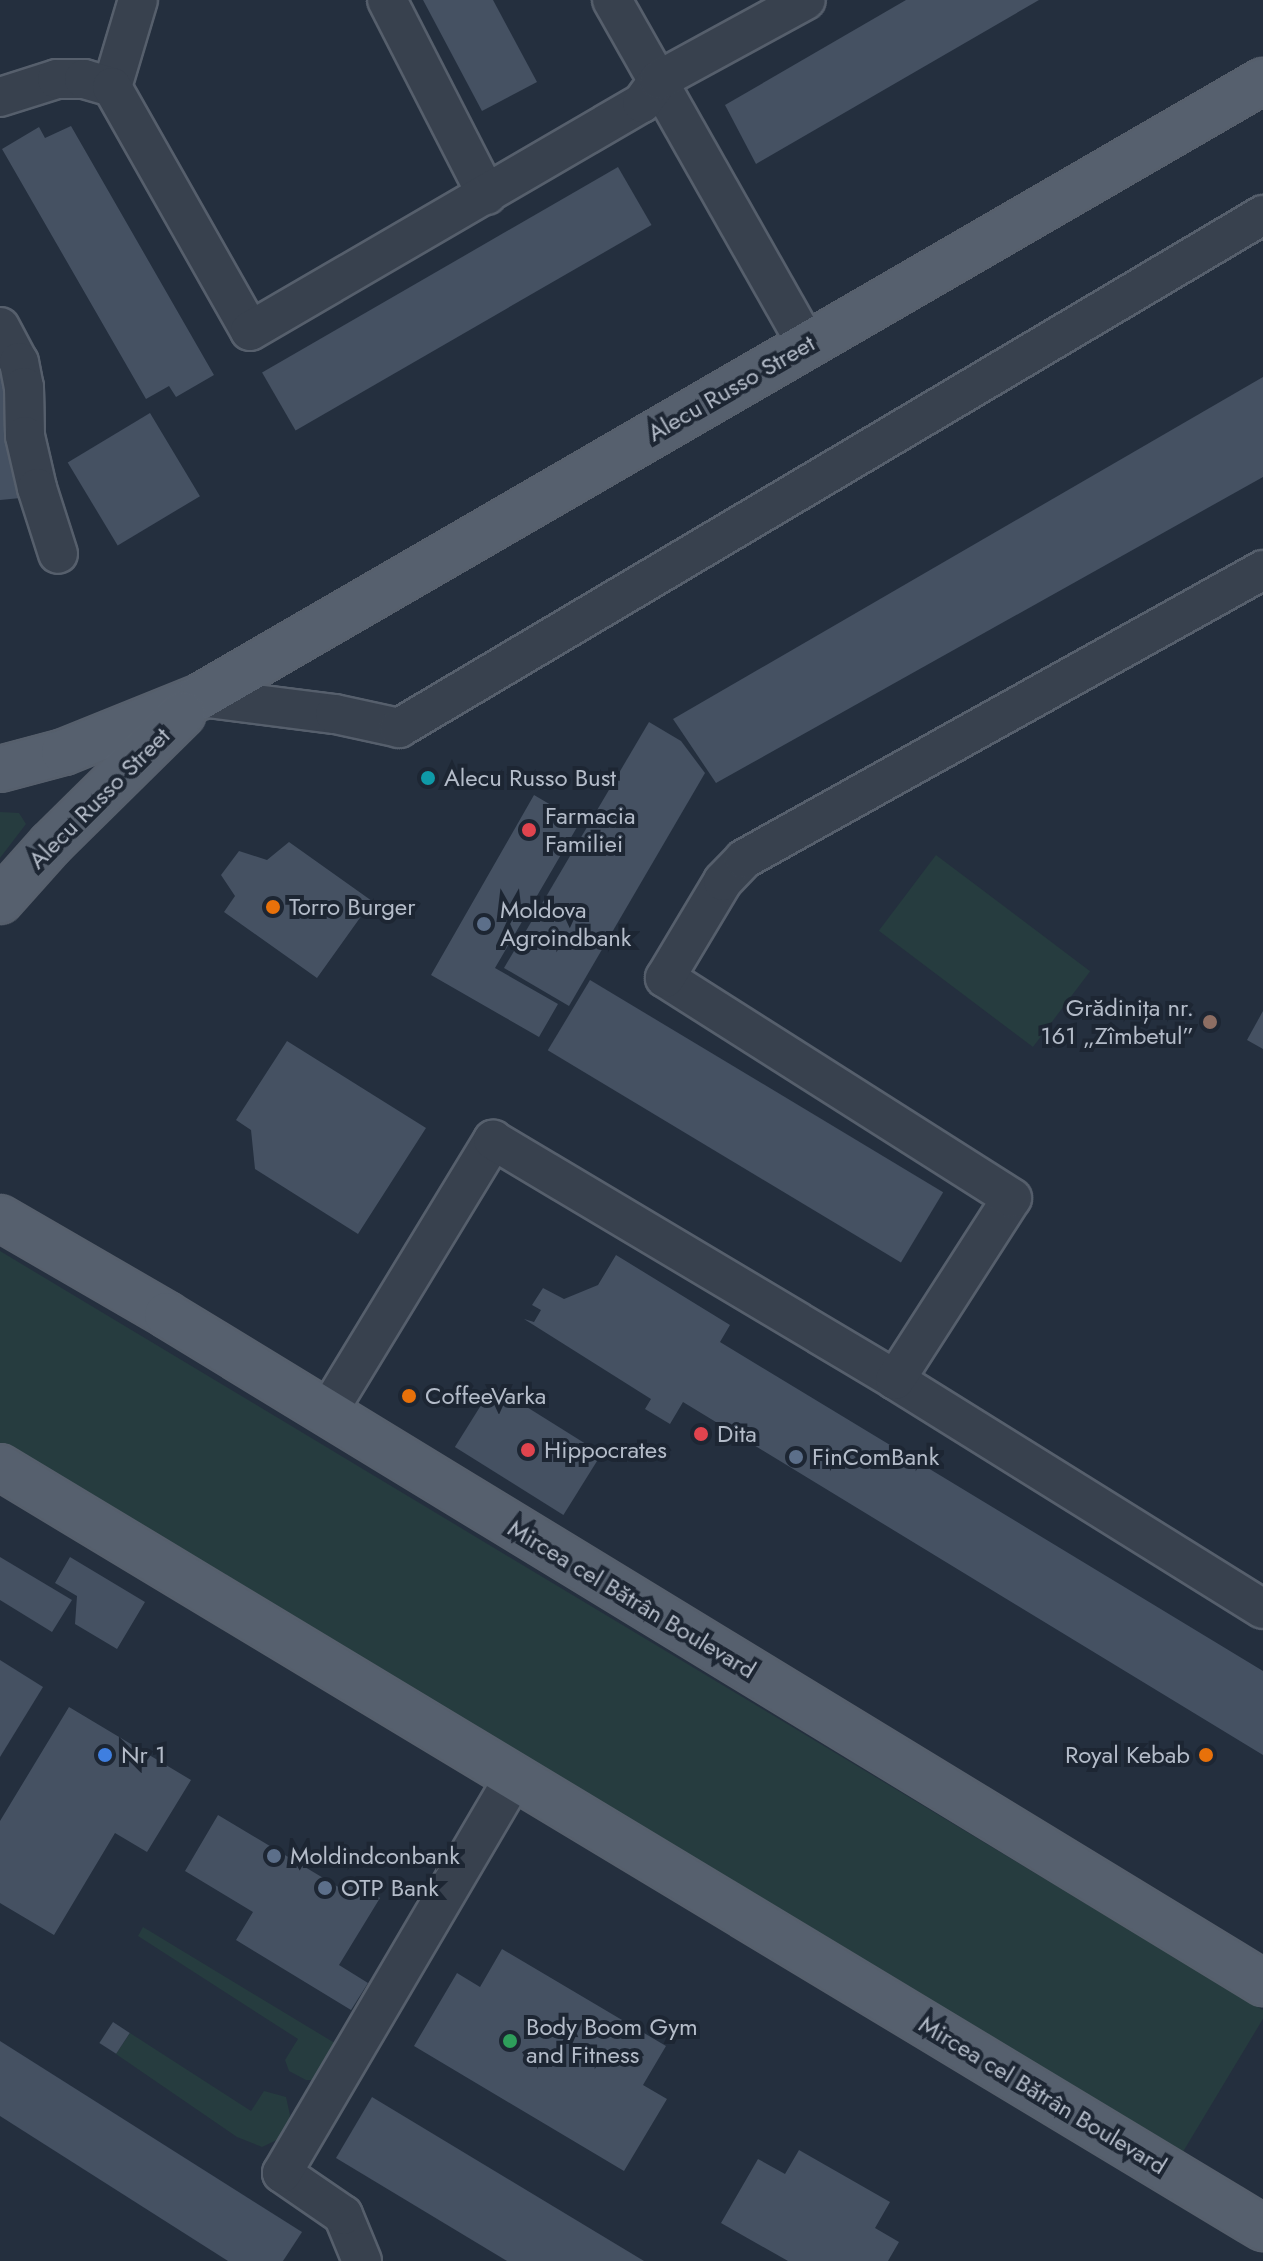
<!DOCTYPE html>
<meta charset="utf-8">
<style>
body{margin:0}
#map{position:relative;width:1263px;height:2261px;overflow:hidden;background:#242f3e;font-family:Jost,sans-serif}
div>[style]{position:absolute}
.green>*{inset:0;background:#263c3f;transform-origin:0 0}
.building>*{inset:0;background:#455162;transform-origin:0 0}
.roads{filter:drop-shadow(2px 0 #565f6c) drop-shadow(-2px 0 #565f6c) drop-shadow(0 2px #565f6c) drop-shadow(0 -2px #565f6c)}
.minor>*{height:38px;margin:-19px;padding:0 19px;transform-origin:19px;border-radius:19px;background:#38414e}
.major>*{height:44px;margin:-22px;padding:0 22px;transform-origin:22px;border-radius:22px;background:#56606e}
.dots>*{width:22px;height:22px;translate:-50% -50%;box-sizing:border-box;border:4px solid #1d2633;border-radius:50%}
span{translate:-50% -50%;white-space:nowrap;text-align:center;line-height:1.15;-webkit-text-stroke:8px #1d2633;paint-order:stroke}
.street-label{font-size:24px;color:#b4bcc9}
.poi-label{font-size:24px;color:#b4bcc9}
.left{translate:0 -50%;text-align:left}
.right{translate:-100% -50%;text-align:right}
</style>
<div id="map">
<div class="green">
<i style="clip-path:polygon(0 812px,19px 813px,26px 824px,0 858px)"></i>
<i style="left:936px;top:855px;width:193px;height:95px;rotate:37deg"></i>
<i style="left:0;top:1251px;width:1478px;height:178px;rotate:31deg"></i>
<i style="clip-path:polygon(143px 1927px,338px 2045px,318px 2080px,306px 2080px,289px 2071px,285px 2060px,298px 2039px,138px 1936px)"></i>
<i style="clip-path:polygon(130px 2033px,251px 2111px,264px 2091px,286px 2097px,290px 2115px,286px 2129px,279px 2139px,262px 2147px,237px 2137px,116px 2054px)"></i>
</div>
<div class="building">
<i style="clip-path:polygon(423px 0,493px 0,537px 82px,482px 111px)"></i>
<i style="clip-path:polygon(906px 0,1039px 0,756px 164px,725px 105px)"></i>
<i style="clip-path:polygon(71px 126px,214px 375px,176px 397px,169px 386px,146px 399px,2px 149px,39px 127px,45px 138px)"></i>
<i style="left:618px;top:167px;width:67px;height:411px;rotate:60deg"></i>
<i style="clip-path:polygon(0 345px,31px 497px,0 500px)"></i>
<i style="clip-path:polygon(1263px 377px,1263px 477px,716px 783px,673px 719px)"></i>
<i style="left:150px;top:413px;width:97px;height:96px;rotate:59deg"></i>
<i style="clip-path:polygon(649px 722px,681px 741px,705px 773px,569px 1006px,504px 968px)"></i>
<i style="clip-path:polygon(534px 795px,580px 822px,495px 968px,558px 1004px,539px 1037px,431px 975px)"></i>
<i style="clip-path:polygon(289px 842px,372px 901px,317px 978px,224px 912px,235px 896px,221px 875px,239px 851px,267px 860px)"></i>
<i style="left:590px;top:980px;width:412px;height:82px;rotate:31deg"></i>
<i style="clip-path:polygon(1263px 1011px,1263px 1049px,1247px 1040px)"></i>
<i style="clip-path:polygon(287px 1041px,426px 1128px,358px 1234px,255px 1169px,251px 1130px,236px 1120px)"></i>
<i style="clip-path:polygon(616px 1255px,730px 1325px,720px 1342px,1263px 1671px,1263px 1755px,683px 1402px,670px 1424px,645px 1409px,651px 1399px,524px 1319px,534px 1322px,541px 1310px,532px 1305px,543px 1288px,564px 1299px,598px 1285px)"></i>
<i style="left:493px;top:1386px;width:128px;height:72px;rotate:32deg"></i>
<i style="clip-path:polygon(0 1557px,72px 1600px,52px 1632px,0 1600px)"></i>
<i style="clip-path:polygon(70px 1557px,145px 1602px,117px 1649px,75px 1624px,77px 1596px,55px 1583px)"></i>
<i style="clip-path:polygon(0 1660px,43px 1687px,0 1757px)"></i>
<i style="clip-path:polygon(69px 1707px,191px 1780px,147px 1852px,115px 1833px,54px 1935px,0 1903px,0 1821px)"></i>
<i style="clip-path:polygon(218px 1815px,340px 1888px,347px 1877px,380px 1898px,339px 1965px,368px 1983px,351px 2010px,236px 1940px,253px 1912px,185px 1871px)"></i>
<i style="clip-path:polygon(502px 1949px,666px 2046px,643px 2085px,667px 2099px,624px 2171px,414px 2046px,457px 1973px,480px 1987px)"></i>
<i style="left:113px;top:2022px;width:20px;height:25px;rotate:33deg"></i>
<i style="clip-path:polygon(0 2041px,302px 2232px,283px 2261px,228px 2261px,0 2116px)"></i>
<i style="clip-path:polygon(372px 2097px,644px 2261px,507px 2261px,336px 2158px)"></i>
<i style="clip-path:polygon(799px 2150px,890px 2202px,875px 2228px,899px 2242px,888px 2261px,788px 2261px,721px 2223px,758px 2159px,785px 2174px)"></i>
</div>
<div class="roads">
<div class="minor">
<i style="left:387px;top:0;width:219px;rotate:62.9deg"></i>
<i style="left:612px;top:0;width:395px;rotate:60.5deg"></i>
<i style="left:112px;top:87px;width:91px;rotate:-73.4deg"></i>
<i style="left:0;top:97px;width:60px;rotate:-17.5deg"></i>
<i style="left:57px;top:79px;width:27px"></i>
<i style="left:84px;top:79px;width:29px;rotate:16deg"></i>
<i style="left:112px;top:87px;width:280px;rotate:60.5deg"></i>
<i style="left:250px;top:331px;width:453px;rotate:-30.2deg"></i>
<i style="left:642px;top:103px;width:29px;rotate:-54deg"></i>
<i style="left:659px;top:80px;width:167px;rotate:-28.6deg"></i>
<i style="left:0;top:327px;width:40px;rotate:62deg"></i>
<i style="left:19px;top:362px;width:25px;rotate:79deg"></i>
<i style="left:24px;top:387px;width:49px;rotate:88.8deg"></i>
<i style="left:25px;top:436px;width:53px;rotate:77deg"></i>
<i style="left:37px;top:488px;width:69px;rotate:72.3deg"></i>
<i style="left:200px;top:697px;width:136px;rotate:7.2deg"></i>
<i style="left:335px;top:714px;width:66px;rotate:12.3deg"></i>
<i style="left:399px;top:728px;width:1005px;rotate:-30.7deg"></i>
<i style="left:895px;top:1380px;width:433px;rotate:31.9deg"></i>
<i style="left:327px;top:1413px;width:320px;rotate:-58.7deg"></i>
<i style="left:493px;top:1140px;width:468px;rotate:30.8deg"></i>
<i style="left:895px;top:1380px;width:216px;rotate:-57.3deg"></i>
<i style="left:1012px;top:1198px;width:411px;rotate:-147.6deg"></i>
<i style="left:665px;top:978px;width:113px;rotate:-59.1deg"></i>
<i style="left:723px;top:881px;width:30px;rotate:-46deg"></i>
<i style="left:744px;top:859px;width:594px;rotate:-29.11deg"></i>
<i style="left:362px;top:2261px;width:50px;rotate:-112.4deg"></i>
<i style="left:343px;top:2215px;width:74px;rotate:-145.5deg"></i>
<i style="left:282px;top:2173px;width:460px;rotate:-59.6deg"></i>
</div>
<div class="major">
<i style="left:0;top:769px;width:66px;rotate:-14.9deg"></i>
<i style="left:64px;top:752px;width:147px;rotate:-22deg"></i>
<i style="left:200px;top:697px;width:1229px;rotate:-30.09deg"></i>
<i style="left:0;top:901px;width:76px;rotate:-48.2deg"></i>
<i style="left:51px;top:844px;width:185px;rotate:-44.6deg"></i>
<i style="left:0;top:1218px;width:193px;rotate:30.1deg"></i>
<i style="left:167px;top:1315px;width:1284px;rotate:31.36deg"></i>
<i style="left:0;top:1467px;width:1475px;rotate:31.07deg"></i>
</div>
</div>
<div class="dots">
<i style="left:428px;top:778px;background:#0f9aa8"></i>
<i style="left:529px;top:830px;background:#e0444e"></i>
<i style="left:273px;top:907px;background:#e8710a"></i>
<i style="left:484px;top:924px;background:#5c6f8a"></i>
<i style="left:1210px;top:1022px;background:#8d6e63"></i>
<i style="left:409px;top:1396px;background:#e8710a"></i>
<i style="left:701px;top:1434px;background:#e0444e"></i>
<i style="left:528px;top:1450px;background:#e0444e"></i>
<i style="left:796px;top:1457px;background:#5c6f8a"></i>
<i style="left:105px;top:1755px;background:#3f7fe0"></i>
<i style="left:1206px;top:1755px;background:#e8710a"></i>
<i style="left:274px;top:1856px;background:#5c6f8a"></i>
<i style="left:325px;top:1888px;background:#5c6f8a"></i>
<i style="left:510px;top:2041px;background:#2e9e5b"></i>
</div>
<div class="street-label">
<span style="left:731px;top:388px;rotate:-30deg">Alecu Russo Street</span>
<span style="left:99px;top:798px;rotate:-45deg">Alecu Russo Street</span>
<span style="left:632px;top:1599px;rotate:31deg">Mircea cel Bătrân Boulevard</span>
<span style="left:1043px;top:2095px;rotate:31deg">Mircea cel Bătrân Boulevard</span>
</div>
<div class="poi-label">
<span class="left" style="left:444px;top:778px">Alecu Russo Bust</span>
<span class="left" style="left:545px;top:830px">Farmacia<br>Familiei</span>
<span class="left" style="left:289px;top:907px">Torro Burger</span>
<span class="left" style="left:500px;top:924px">Moldova<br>Agroindbank</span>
<span class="right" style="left:1194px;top:1022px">Grădinița nr.<br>161 „Zîmbetul”</span>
<span class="left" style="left:425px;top:1396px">CoffeeVarka</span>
<span class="left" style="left:717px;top:1434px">Dita</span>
<span class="left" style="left:544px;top:1450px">Hippocrates</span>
<span class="left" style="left:812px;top:1457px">FinComBank</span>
<span class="left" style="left:121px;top:1755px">Nr 1</span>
<span class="right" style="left:1190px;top:1755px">Royal Kebab</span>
<span class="left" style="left:290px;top:1856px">Moldindconbank</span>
<span class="left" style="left:341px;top:1888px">OTP Bank</span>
<span class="left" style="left:526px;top:2041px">Body Boom Gym<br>and Fitness</span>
</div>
</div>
